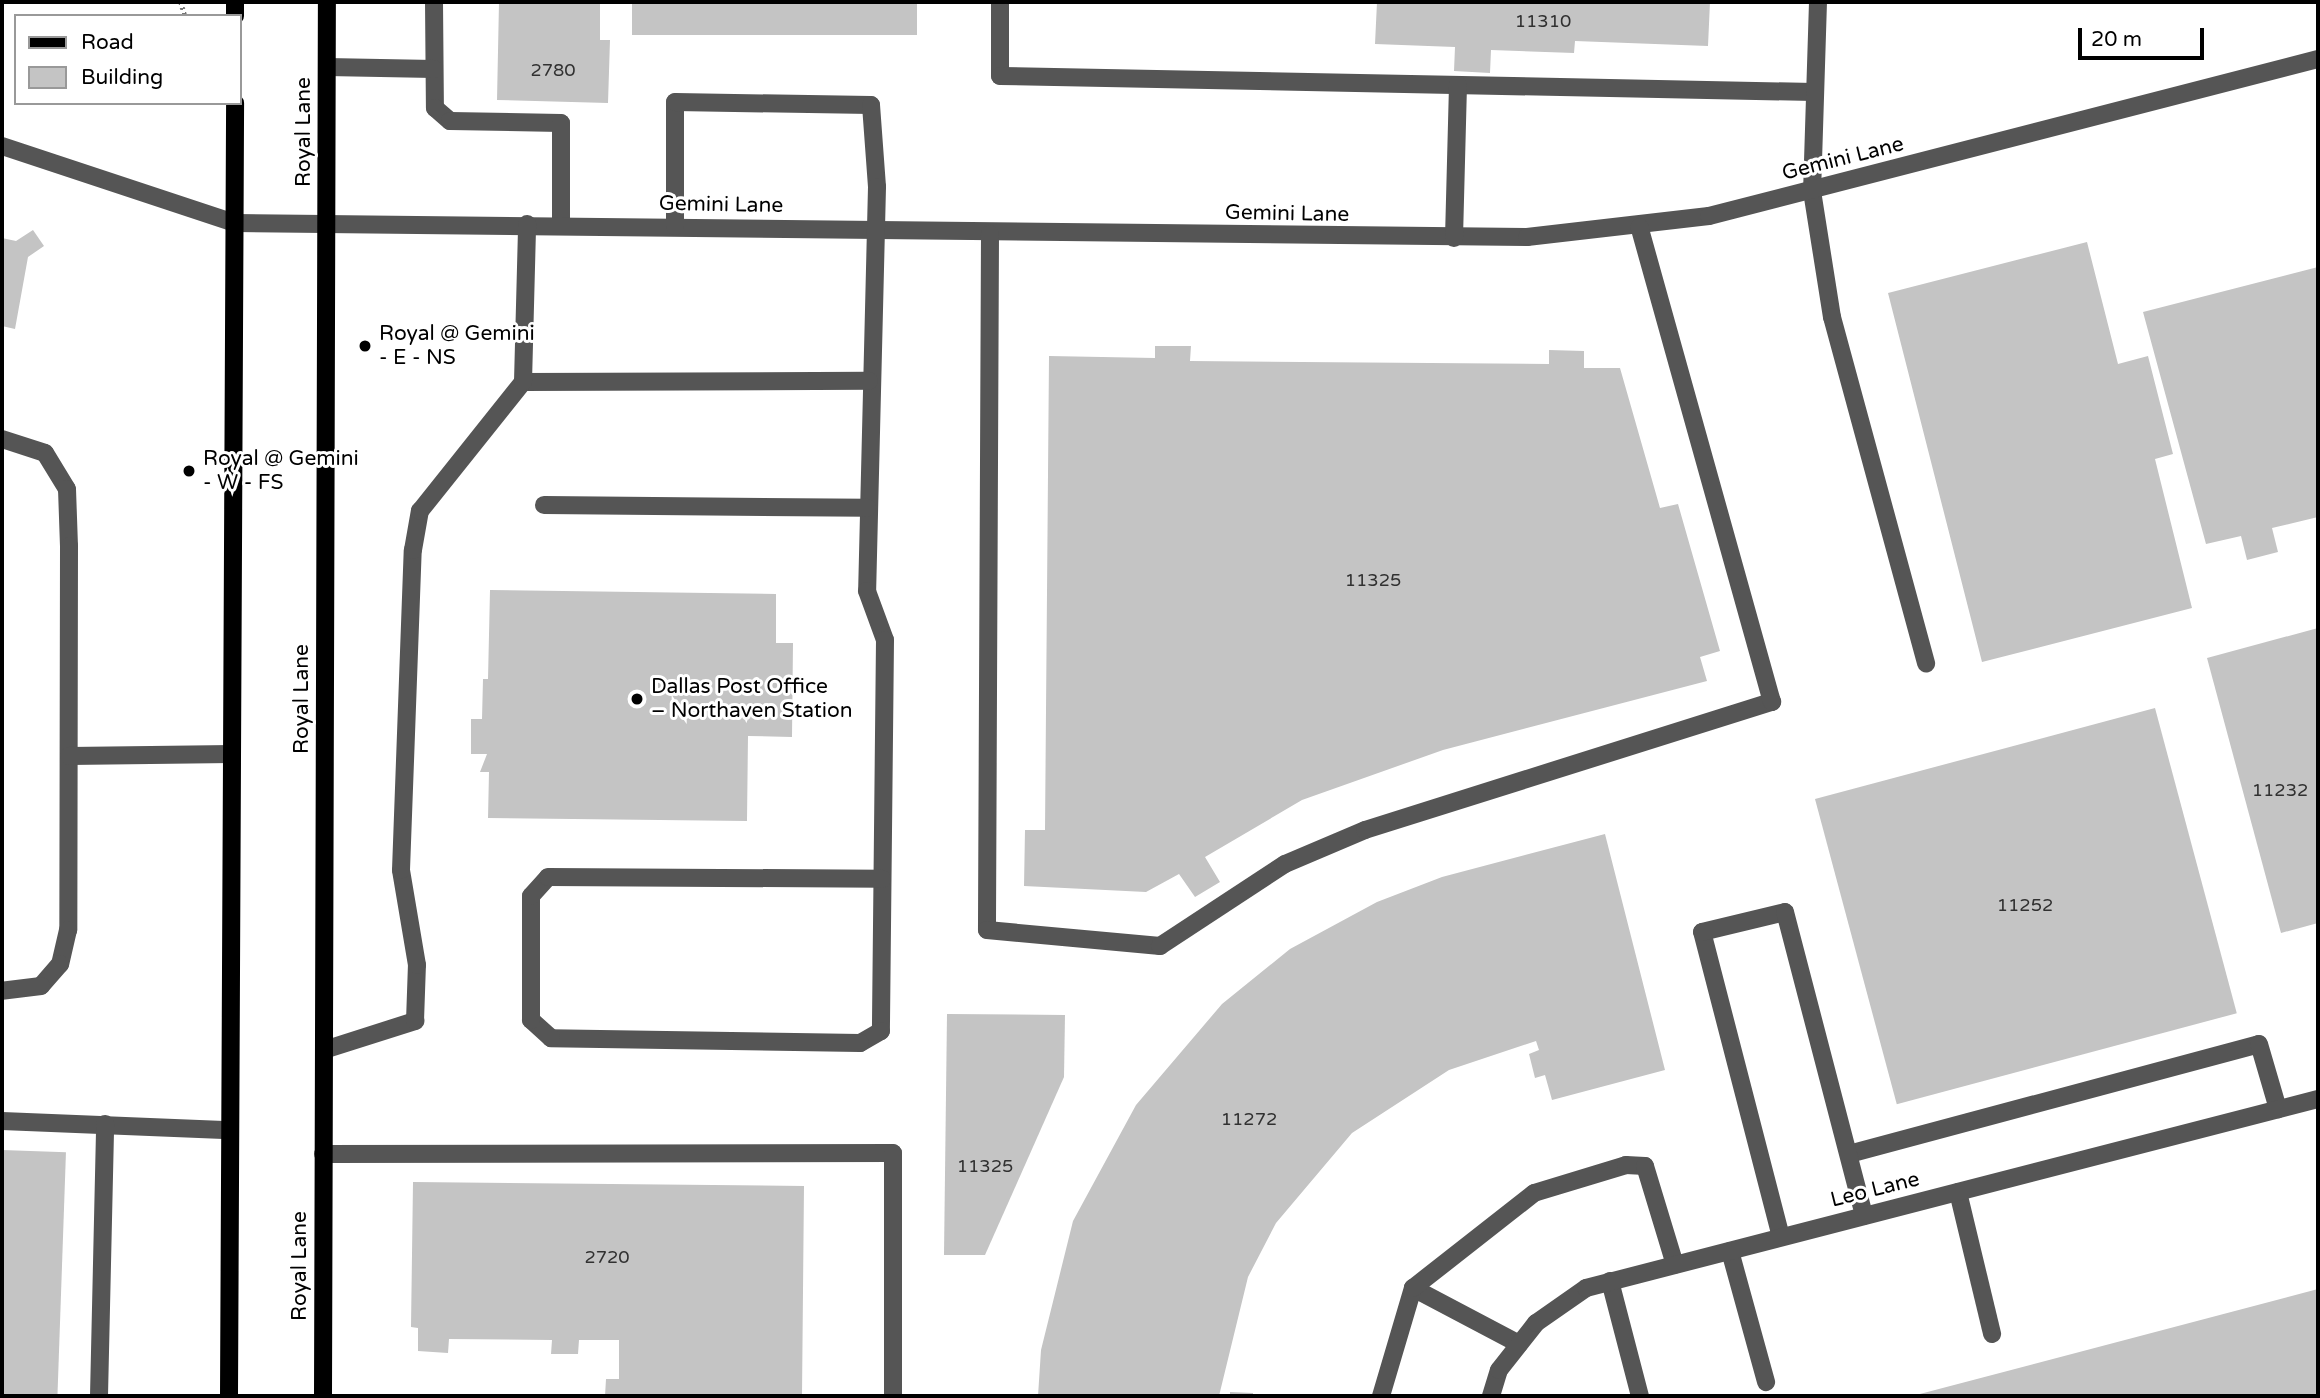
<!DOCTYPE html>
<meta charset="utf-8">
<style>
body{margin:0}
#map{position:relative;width:2320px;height:1398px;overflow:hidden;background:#fff;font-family:"Varela Round",sans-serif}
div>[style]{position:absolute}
.building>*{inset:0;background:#c4c4c4;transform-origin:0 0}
.path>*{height:4.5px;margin-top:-2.25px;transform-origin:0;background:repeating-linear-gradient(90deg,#777 0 2px,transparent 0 5.5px)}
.minor>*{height:18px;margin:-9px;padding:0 9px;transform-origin:9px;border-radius:9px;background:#555}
.major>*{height:18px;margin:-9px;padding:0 9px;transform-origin:9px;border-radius:9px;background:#000}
.dots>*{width:19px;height:19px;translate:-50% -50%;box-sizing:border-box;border:4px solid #fff;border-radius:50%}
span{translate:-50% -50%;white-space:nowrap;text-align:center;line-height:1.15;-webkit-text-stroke:6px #fff;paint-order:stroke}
.number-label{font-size:18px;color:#313131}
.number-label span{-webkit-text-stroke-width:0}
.street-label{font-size:21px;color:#000}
.poi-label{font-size:21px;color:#000}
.left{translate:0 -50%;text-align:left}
.frame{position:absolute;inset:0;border:4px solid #000;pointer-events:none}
.legend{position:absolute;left:14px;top:14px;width:228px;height:91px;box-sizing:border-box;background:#fff;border:2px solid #999;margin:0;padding:9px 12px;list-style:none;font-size:21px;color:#000}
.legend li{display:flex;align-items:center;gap:14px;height:35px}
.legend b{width:35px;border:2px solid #999}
.scale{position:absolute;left:2078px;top:28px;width:126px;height:32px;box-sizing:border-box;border:4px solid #000;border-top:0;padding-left:9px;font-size:21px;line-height:24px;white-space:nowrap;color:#000;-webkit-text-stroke:5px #fff;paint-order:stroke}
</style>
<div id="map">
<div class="building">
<i style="clip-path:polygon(499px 2px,600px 2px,600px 40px,610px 40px,608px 103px,497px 100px)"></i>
<i style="left:632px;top:2px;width:285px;height:33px"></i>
<i style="clip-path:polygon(1377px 2px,1710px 2px,1708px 46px,1575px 41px,1574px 53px,1491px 50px,1490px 73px,1454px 71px,1455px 47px,1375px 44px)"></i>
<i style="clip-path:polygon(33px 230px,44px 246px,28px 257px,15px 329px,2px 326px,2px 238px,16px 241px)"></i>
<i style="clip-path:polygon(2087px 242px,2118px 364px,2148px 356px,2173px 454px,2155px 459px,2192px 608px,1982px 662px,1888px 293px)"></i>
<i style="clip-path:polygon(2318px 267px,2318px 517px,2272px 528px,2278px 552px,2247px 560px,2241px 536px,2206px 544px,2143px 312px)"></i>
<i style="clip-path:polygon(1155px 346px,1191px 346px,1190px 361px,1549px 364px,1549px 350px,1584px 351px,1584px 368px,1620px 368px,1660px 508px,1678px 504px,1720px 651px,1700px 657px,1707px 681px,1443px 750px,1302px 800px,1205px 857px,1220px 882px,1195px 897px,1179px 874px,1146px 892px,1024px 886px,1025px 830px,1045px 830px,1049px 356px,1155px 358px)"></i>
<i style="clip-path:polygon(490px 590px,776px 594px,776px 643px,793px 643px,792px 737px,748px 736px,747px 821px,488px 818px,489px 772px,480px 772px,487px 754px,471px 754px,471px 719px,482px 719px,483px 679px,488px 679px)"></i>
<i style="clip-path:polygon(2318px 628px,2318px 923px,2281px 933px,2207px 658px)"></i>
<i style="left:2155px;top:708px;width:316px;height:352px;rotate:75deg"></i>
<i style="clip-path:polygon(1605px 834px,1665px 1070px,1552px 1100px,1545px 1075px,1535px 1078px,1529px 1054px,1539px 1050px,1536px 1041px,1449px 1070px,1352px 1133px,1276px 1223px,1248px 1277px,1219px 1396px,1038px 1396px,1041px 1350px,1073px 1221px,1136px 1105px,1222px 1004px,1290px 949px,1377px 902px,1442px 877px)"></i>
<i style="clip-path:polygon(947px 1014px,1065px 1015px,1064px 1077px,985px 1255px,944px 1255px)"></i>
<i style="left:2px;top:1150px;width:64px;height:246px;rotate:2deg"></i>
<i style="clip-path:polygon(413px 1182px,804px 1186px,802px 1396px,605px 1396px,606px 1379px,619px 1379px,619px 1340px,579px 1340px,578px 1354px,551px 1354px,552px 1340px,449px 1339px,448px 1353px,418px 1351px,418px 1328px,411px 1327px)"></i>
<i style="clip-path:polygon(2318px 1289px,2318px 1396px,1916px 1396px,1916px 1395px)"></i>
<i style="clip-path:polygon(1230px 1392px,1253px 1393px,1253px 1396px,1230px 1396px)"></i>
</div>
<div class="path">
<i style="left:181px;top:2px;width:15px;rotate:74deg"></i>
</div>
<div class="minor">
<i style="left:434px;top:2px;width:106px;rotate:89.5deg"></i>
<i style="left:435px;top:108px;width:20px;rotate:41deg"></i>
<i style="left:450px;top:121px;width:111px;rotate:1deg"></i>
<i style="left:561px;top:123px;width:102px;rotate:90deg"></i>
<i style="left:1000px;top:2px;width:74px;rotate:90deg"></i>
<i style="left:1000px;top:76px;width:814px;rotate:1.13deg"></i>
<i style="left:1818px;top:2px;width:189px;rotate:91.8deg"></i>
<i style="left:1812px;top:191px;width:128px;rotate:81deg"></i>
<i style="left:1832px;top:317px;width:359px;rotate:74.8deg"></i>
<i style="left:327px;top:67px;width:107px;rotate:1.1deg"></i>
<i style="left:2px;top:146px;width:245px;rotate:18.3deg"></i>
<i style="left:235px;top:223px;width:1292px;rotate:0.62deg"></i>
<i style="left:1527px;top:237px;width:183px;rotate:-6.6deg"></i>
<i style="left:1709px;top:216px;width:629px;rotate:-14.46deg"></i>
<i style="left:675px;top:226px;width:124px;rotate:-90deg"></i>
<i style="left:675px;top:102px;width:196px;rotate:0.9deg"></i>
<i style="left:871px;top:105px;width:82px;rotate:85.8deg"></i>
<i style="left:877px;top:187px;width:404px;rotate:91.4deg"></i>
<i style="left:867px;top:591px;width:52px;rotate:69.8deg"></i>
<i style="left:885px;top:640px;width:391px;rotate:90.6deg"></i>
<i style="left:881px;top:1031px;width:24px;rotate:150deg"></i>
<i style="left:860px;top:1043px;width:309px;rotate:-179.1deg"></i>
<i style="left:551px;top:1038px;width:27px;rotate:-138deg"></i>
<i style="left:531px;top:1020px;width:124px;rotate:-90deg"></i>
<i style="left:531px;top:896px;width:25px;rotate:-48deg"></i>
<i style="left:548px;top:877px;width:334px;rotate:0.3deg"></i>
<i style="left:990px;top:234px;width:696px;rotate:90.25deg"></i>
<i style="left:987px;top:930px;width:174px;rotate:5.3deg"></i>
<i style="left:1160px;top:946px;width:149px;rotate:-33.3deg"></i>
<i style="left:1285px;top:864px;width:87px;rotate:-23deg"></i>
<i style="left:1365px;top:830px;width:427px;rotate:-17.5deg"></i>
<i style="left:1772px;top:702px;width:493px;rotate:-105.6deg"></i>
<i style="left:1454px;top:238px;width:153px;rotate:-88.5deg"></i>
<i style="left:523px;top:382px;width:346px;rotate:-0.2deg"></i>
<i style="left:2px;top:439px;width:45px;rotate:18deg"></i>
<i style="left:45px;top:453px;width:42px;rotate:58.6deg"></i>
<i style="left:67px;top:489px;width:57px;rotate:88deg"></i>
<i style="left:69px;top:546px;width:384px;rotate:90.1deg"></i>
<i style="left:68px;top:930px;width:35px;rotate:103deg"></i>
<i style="left:60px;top:964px;width:29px;rotate:131deg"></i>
<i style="left:41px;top:986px;width:39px;rotate:173deg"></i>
<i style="left:544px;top:505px;width:323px;rotate:0.5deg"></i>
<i style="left:69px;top:756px;width:163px;rotate:-0.7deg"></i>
<i style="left:324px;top:1050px;width:96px;rotate:-17.7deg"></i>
<i style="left:415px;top:1021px;width:56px;rotate:-88deg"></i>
<i style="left:417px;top:965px;width:96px;rotate:-99.6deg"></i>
<i style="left:401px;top:870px;width:320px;rotate:-87.9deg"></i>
<i style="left:413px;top:550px;width:40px;rotate:-80deg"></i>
<i style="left:420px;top:511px;width:165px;rotate:-51.4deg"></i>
<i style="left:523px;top:382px;width:158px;rotate:-88.5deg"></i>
<i style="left:2px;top:1121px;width:228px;rotate:2.3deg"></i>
<i style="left:323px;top:1154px;width:570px;rotate:-0.1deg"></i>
<i style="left:893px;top:1153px;width:243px;rotate:90deg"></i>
<i style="left:1849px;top:1154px;width:424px;rotate:-15deg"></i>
<i style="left:2259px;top:1044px;width:68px;rotate:73.7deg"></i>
<i style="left:1958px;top:1192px;width:146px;rotate:76.5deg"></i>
<i style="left:1781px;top:1237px;width:315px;rotate:-104.5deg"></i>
<i style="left:1702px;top:932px;width:85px;rotate:-13.5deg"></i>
<i style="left:1785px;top:912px;width:314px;rotate:75.4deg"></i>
<i style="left:1730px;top:1251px;width:136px;rotate:74.6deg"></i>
<i style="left:1610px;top:1281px;width:119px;rotate:75.4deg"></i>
<i style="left:1413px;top:1288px;width:120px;rotate:27.8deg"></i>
<i style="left:99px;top:1396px;width:272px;rotate:-88.7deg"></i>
<i style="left:1381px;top:1396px;width:113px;rotate:-73.5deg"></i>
<i style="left:1413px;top:1288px;width:154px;rotate:-38.1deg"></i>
<i style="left:1534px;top:1193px;width:96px;rotate:-16.9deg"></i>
<i style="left:1626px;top:1165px;width:19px;rotate:3deg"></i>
<i style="left:1645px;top:1166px;width:103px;rotate:73.1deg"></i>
<i style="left:1491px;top:1396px;width:27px;rotate:-73deg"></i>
<i style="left:1499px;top:1370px;width:60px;rotate:-51.8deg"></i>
<i style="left:1536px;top:1323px;width:61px;rotate:-35deg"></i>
<i style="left:1586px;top:1288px;width:756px;rotate:-14.48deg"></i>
</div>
<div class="major">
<i style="left:235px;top:2px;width:14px;rotate:90deg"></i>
<i style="left:229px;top:1396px;width:1293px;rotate:-89.73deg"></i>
<i style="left:323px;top:1396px;width:1394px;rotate:-89.84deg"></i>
</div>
<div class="dots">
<i style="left:365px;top:346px;background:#000"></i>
<i style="left:189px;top:471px;background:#000"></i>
<i style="left:637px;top:699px;background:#000"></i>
</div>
<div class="number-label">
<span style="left:1543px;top:21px">11310</span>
<span style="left:553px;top:70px">2780</span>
<span style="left:1373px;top:580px">11325</span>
<span style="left:2280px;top:790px">11232</span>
<span style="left:2025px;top:905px">11252</span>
<span style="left:1249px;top:1119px">11272</span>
<span style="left:985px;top:1166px">11325</span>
<span style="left:607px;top:1257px">2720</span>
</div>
<div class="street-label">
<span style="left:304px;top:132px;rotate:-90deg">Royal Lane</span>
<span style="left:1843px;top:159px;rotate:-14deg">Gemini Lane</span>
<span style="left:721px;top:205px;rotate:1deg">Gemini Lane</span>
<span style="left:1287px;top:214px;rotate:1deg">Gemini Lane</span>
<span style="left:302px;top:699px;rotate:-90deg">Royal Lane</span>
<span style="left:1875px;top:1190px;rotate:-14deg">Leo Lane</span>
<span style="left:300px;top:1266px;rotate:-90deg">Royal Lane</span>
</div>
<div class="poi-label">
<span class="left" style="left:379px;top:346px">Royal @ Gemini<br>- E - NS</span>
<span class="left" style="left:203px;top:471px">Royal @ Gemini<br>- W - FS</span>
<span class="left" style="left:651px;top:699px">Dallas Post Office<br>– Northaven Station</span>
</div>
<div class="frame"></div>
<ul class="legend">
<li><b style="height:9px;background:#000"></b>Road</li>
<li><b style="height:19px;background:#c4c4c4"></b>Building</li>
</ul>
<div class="scale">20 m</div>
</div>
